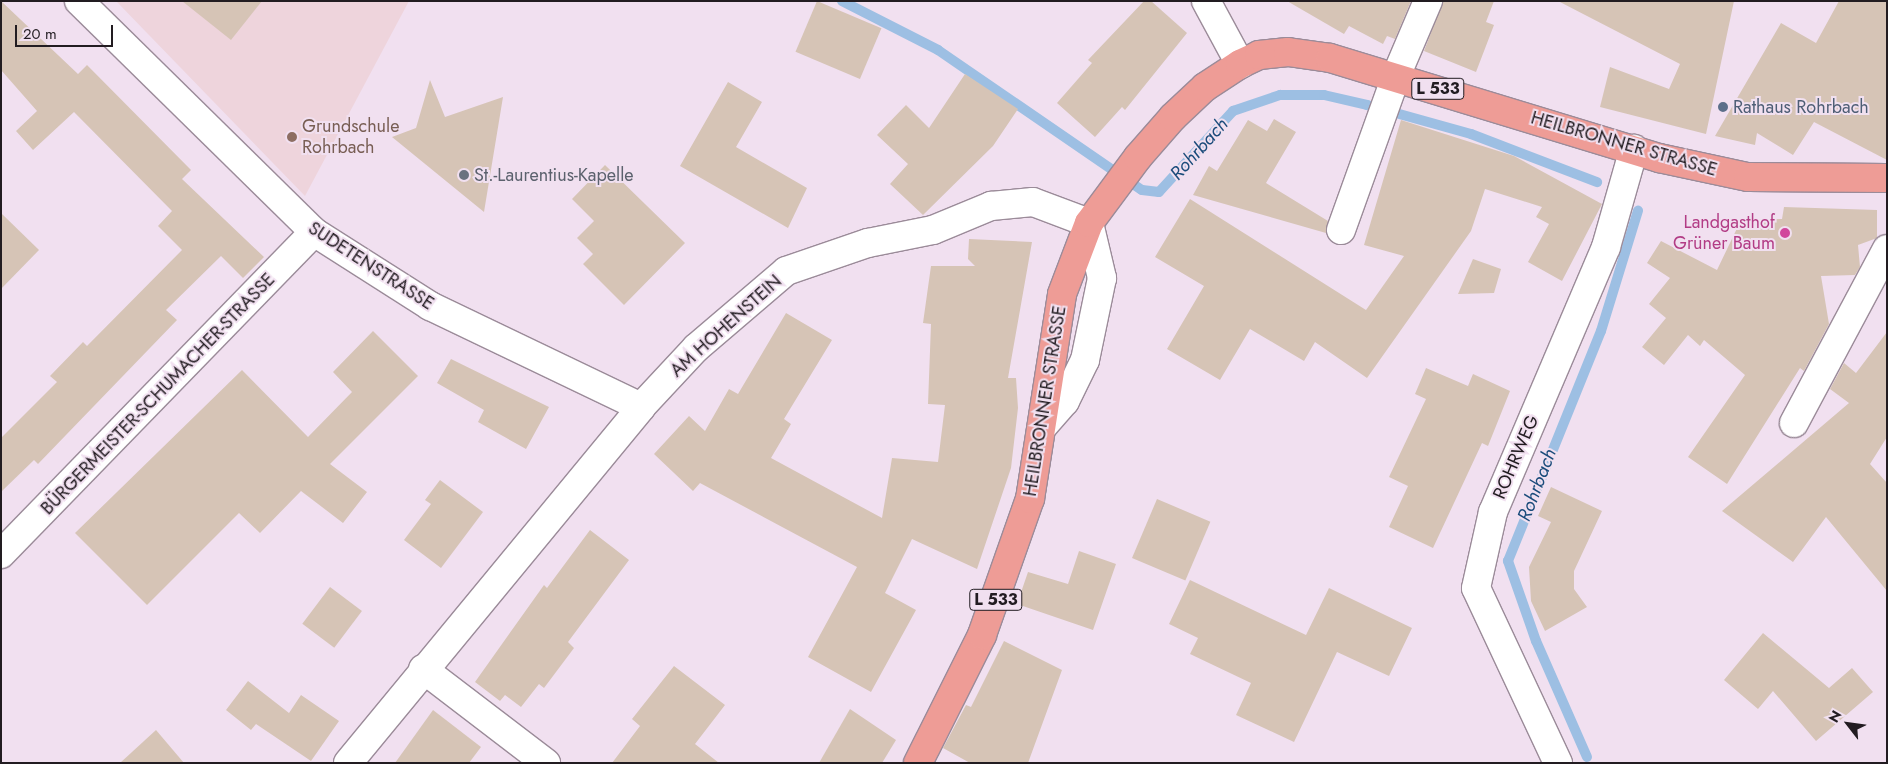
<!DOCTYPE html>
<meta charset="utf-8">
<style>
body{margin:0}
#map{position:relative;width:1888px;height:764px;overflow:hidden;background:#f1e0f0;font-family:Jost,sans-serif}
div>[style]{position:absolute}
.education>*{inset:0;background:#eed4dc}
.stream>*{height:10px;margin:-5px;padding:0 5px;transform-origin:5px;border-radius:5px;background:#9dbfe3}
.building>*{inset:0;background:#d6c4b6;transform-origin:0 0}
.roads{filter:drop-shadow(1px 0 #9b8b99) drop-shadow(-1px 0 #9b8b99) drop-shadow(0 1px #9b8b99) drop-shadow(0 -1px #9b8b99)}
.minor>*{height:28px;margin:-14px;padding:0 14px;transform-origin:14px;border-radius:14px;background:#fff}
.major>*{height:28px;margin:-14px;padding:0 14px;transform-origin:14px;border-radius:14px;background:#ee9c96}
.dots>*{width:14px;height:14px;translate:-50% -50%;box-sizing:border-box;border:2px solid #f1e0f0;border-radius:50%}
span{translate:-50% -50%;white-space:nowrap;text-align:center;line-height:1.15;-webkit-text-stroke:4px #f1e0f0;paint-order:stroke}
.shield-label span{padding:1px 4px;background:#f1e0f0;border:1px solid;border-radius:4px;-webkit-text-stroke-width:0}
.shield-label{font-size:16px;color:#221c21;font-weight:700}
.service-label{font-size:18px;color:#4e5e75}
.left{translate:0 -50%;text-align:left}
.education-label{font-size:18px;color:#785e54}
.street-label{font-size:18px;color:#221c21}
.worship-label{font-size:18px;color:#5b616d}
.hotel-label{font-size:18px;color:#b23c85}
.right{translate:-100% -50%;text-align:right}
.water-label{font-size:19px;color:#1b4c7b;font-style:italic}
.frame{position:absolute;inset:0;border:2px solid #221c21;pointer-events:none}
.north{position:absolute;left:1823px;top:699px;width:50px;height:50px;-webkit-text-stroke:4px #f1e0f0;paint-order:stroke;rotate:300deg;font-size:14px;font-weight:700;line-height:20px;text-align:center;color:#221c21}
.north::after{content:'';display:block;margin:auto;width:18px;height:22px;background:#221c21;clip-path:polygon(50% 0,100% 100%,50% 72%,0 100%)}
.scale{position:absolute;left:15px;top:25px;width:98px;height:22px;box-sizing:border-box;border:2px solid #221c21;border-top:0;padding-left:6px;font-size:15px;line-height:18px;white-space:nowrap;color:#221c21;-webkit-text-stroke:4px #f1e0f0;paint-order:stroke}
</style>
<div id="map">
<div class="education">
<i style="clip-path:polygon(116px 1px,409px 1px,305px 196px)"></i>
</div>
<div class="stream">
<i style="left:842px;top:1px;width:108px;rotate:27deg"></i>
<i style="left:938px;top:50px;width:247px;rotate:34.5deg"></i>
<i style="left:1142px;top:190px;width:17px;rotate:7deg"></i>
<i style="left:1159px;top:192px;width:110px;rotate:-47.6deg"></i>
<i style="left:1233px;top:111px;width:50px;rotate:-18.8deg"></i>
<i style="left:1280px;top:95px;width:44px"></i>
<i style="left:1324px;top:95px;width:44px;rotate:13.1deg"></i>
<i style="left:1367px;top:105px;width:108px;rotate:15.6deg"></i>
<i style="left:1471px;top:134px;width:135px;rotate:20.9deg"></i>
<i style="left:1587px;top:757px;width:127px;rotate:-113.7deg"></i>
<i style="left:1536px;top:641px;width:85px;rotate:-109.3deg"></i>
<i style="left:1508px;top:561px;width:248px;rotate:-68deg"></i>
<i style="left:1601px;top:331px;width:126px;rotate:-72.9deg"></i>
</div>
<div class="building">
<i style="clip-path:polygon(1px 1px,78px 74px,87px 65px,191px 170px,182px 179px,264px 257px,243px 278px,221px 256px,166px 310px,177px 320px,38px 464px,34px 460px,1px 492px,1px 438px,57px 382px,50px 376px,83px 342px,87px 346px,182px 250px,158px 226px,172px 211px,74px 112px,33px 150px,16px 131px,37px 111px,1px 70px)"></i>
<i style="clip-path:polygon(182px 1px,262px 1px,231px 40px)"></i>
<i style="left:817px;top:1px;width:70px;height:55px;rotate:23deg"></i>
<i style="clip-path:polygon(1144px 1px,1151px 1px,1187px 33px,1125px 110px,1122px 107px,1095px 137px,1057px 103px,1092px 63px,1088px 60px)"></i>
<i style="clip-path:polygon(1287px 1px,1411px 1px,1395px 39px,1387px 36px,1383px 44px,1349px 26px,1344px 34px)"></i>
<i style="clip-path:polygon(1443px 1px,1494px 1px,1486px 22px,1494px 25px,1476px 72px,1424px 51px)"></i>
<i style="clip-path:polygon(1558px 1px,1734px 1px,1706px 134px,1600px 107px,1610px 67px,1669px 89px,1680px 64px)"></i>
<i style="clip-path:polygon(1839px 1px,1887px 1px,1887px 160px,1814px 122px,1793px 155px,1757px 133px,1755px 145px,1715px 136px,1781px 23px,1816px 43px)"></i>
<i style="clip-path:polygon(965px 74px,1018px 109px,993px 146px,923px 215px,890px 184px,908px 164px,877px 135px,906px 105px,929px 128px)"></i>
<i style="clip-path:polygon(430px 80px,445px 117px,503px 97px,484px 212px,392px 137px,416px 128px)"></i>
<i style="clip-path:polygon(728px 82px,762px 102px,736px 147px,807px 188px,788px 228px,680px 166px)"></i>
<i style="clip-path:polygon(1274px 119px,1296px 132px,1266px 183px,1328px 221px,1326px 233px,1193px 195px,1209px 166px,1217px 171px,1248px 120px,1267px 131px)"></i>
<i style="clip-path:polygon(1401px 120px,1514px 156px,1602px 204px,1562px 281px,1528px 262px,1549px 224px,1536px 217px,1542px 207px,1485px 189px,1471px 231px,1367px 378px,1315px 342px,1304px 361px,1250px 329px,1220px 380px,1167px 349px,1204px 286px,1155px 257px,1190px 199px,1366px 310px,1404px 256px,1364px 245px)"></i>
<i style="clip-path:polygon(605px 165px,685px 243px,624px 305px,583px 264px,593px 254px,577px 238px,594px 221px,572px 199px)"></i>
<i style="clip-path:polygon(1784px 207px,1877px 210px,1877px 238px,1858px 245px,1860px 267px,1855px 275px,1821px 276px,1829px 324px,1804px 371px,1800px 368px,1727px 484px,1688px 457px,1745px 375px,1704px 340px,1700px 346px,1688px 335px,1664px 365px,1642px 347px,1666px 318px,1649px 304px,1670px 278px,1647px 263px,1661px 241px,1717px 270px,1741px 220px,1782px 219px)"></i>
<i style="clip-path:polygon(1px 213px,39px 250px,1px 289px)"></i>
<i style="clip-path:polygon(969px 239px,1032px 242px,1008px 378px,1016px 378px,1018px 408px,1011px 468px,977px 569px,912px 539px,885px 593px,916px 610px,871px 692px,808px 657px,857px 567px,700px 483px,693px 491px,654px 454px,689px 416px,705px 431px,729px 389px,738px 394px,786px 313px,832px 340px,784px 419px,791px 424px,771px 458px,882px 518px,892px 458px,938px 462px,945px 405px,928px 404px,931px 324px,923px 323px,931px 266px,975px 266px,968px 259px)"></i>
<i style="clip-path:polygon(1473px 259px,1501px 269px,1494px 293px,1458px 294px)"></i>
<i style="clip-path:polygon(373px 331px,418px 376px,330px 464px,367px 492px,343px 523px,301px 491px,260px 533px,239px 513px,147px 605px,75px 533px,242px 370px,308px 437px,352px 392px,333px 372px)"></i>
<i style="clip-path:polygon(1887px 332px,1887px 437px,1870px 464px,1887px 483px,1887px 591px,1826px 517px,1793px 562px,1722px 511px,1849px 403px,1830px 389px,1844px 363px,1856px 373px)"></i>
<i style="clip-path:polygon(451px 359px,549px 407px,526px 449px,478px 422px,484px 410px,437px 383px)"></i>
<i style="clip-path:polygon(1426px 368px,1468px 386px,1473px 374px,1510px 391px,1488px 446px,1482px 443px,1433px 548px,1389px 527px,1408px 486px,1389px 477px,1426px 399px,1415px 394px)"></i>
<i style="clip-path:polygon(440px 480px,483px 512px,441px 568px,404px 540px,431px 504px,425px 500px)"></i>
<i style="clip-path:polygon(1551px 487px,1602px 511px,1574px 571px,1574px 589px,1587px 607px,1545px 631px,1531px 601px,1529px 567px,1551px 522px,1538px 516px)"></i>
<i style="left:1157px;top:499px;width:58px;height:64px;rotate:23deg"></i>
<i style="clip-path:polygon(590px 530px,629px 560px,568px 642px,574px 648px,544px 688px,539px 684px,521px 707px,505px 695px,500px 701px,475px 682px,544px 585px,547px 588px)"></i>
<i style="clip-path:polygon(1079px 551px,1116px 564px,1093px 630px,1017px 604px,1028px 572px,1068px 584px)"></i>
<i style="clip-path:polygon(1190px 580px,1306px 635px,1329px 588px,1412px 628px,1389px 676px,1337px 652px,1294px 742px,1236px 715px,1251px 683px,1190px 654px,1198px 638px,1169px 624px)"></i>
<i style="left:330px;top:587px;width:40px;height:46px;rotate:37deg"></i>
<i style="clip-path:polygon(1763px 633px,1829px 688px,1852px 668px,1873px 692px,1816px 741px,1773px 691px,1758px 709px,1724px 680px)"></i>
<i style="clip-path:polygon(1004px 641px,1062px 670px,1028px 763px,970px 763px,943px 748px,966px 705px,971px 707px)"></i>
<i style="clip-path:polygon(674px 666px,725px 705px,695px 744px,719px 763px,612px 763px,640px 726px,632px 719px)"></i>
<i style="clip-path:polygon(248px 681px,289px 713px,301px 695px,339px 721px,311px 761px,256px 724px,251px 730px,226px 710px)"></i>
<i style="clip-path:polygon(850px 709px,896px 740px,882px 763px,819px 763px)"></i>
<i style="clip-path:polygon(433px 710px,481px 747px,469px 763px,395px 763px)"></i>
<i style="clip-path:polygon(156px 730px,184px 763px,120px 763px)"></i>
</div>
<div class="roads">
<div class="minor">
<i style="left:79px;top:1px;width:330px;rotate:44.5deg"></i>
<i style="left:314px;top:232px;width:138px;rotate:32.5deg"></i>
<i style="left:430px;top:306px;width:234px;rotate:25.6deg"></i>
<i style="left:1206px;top:1px;width:72px;rotate:61.6deg"></i>
<i style="left:1341px;top:230px;width:164px;rotate:-70.3deg"></i>
<i style="left:1396px;top:76px;width:82px;rotate:-66.9deg"></i>
<i style="left:1794px;top:423px;width:197px;rotate:-61.9deg"></i>
<i style="left:1px;top:554px;width:449px;rotate:-45.8deg"></i>
<i style="left:423px;top:669px;width:155px;rotate:37.4deg"></i>
<i style="left:348px;top:763px;width:461px;rotate:-50.5deg"></i>
<i style="left:641px;top:407px;width:81px;rotate:-47deg"></i>
<i style="left:696px;top:348px;width:118px;rotate:-40.5deg"></i>
<i style="left:786px;top:271px;width:87px;rotate:-18.9deg"></i>
<i style="left:868px;top:243px;width:66px;rotate:-11.3deg"></i>
<i style="left:933px;top:230px;width:63px;rotate:-22.5deg"></i>
<i style="left:991px;top:206px;width:42px;rotate:-5.4deg"></i>
<i style="left:1033px;top:202px;width:60px;rotate:20.6deg"></i>
<i style="left:1089px;top:223px;width:57px;rotate:76.7deg"></i>
<i style="left:1102px;top:278px;width:84px;rotate:101.7deg"></i>
<i style="left:1085px;top:360px;width:46px;rotate:116deg"></i>
<i style="left:1065px;top:401px;width:35px;rotate:131deg"></i>
<i style="left:1558px;top:763px;width:193px;rotate:-115.1deg"></i>
<i style="left:1476px;top:588px;width:78px;rotate:-77.4deg"></i>
<i style="left:1493px;top:512px;width:288px;rotate:-66.9deg"></i>
<i style="left:1606px;top:247px;width:102px;rotate:-74.1deg"></i>
</div>
<div class="major">
<i style="left:918px;top:763px;width:143px;rotate:-63.4deg"></i>
<i style="left:982px;top:635px;width:144px;rotate:-70.6deg"></i>
<i style="left:1030px;top:499px;width:207px;rotate:-81.1deg"></i>
<i style="left:1062px;top:294px;width:76px;rotate:-69.2deg"></i>
<i style="left:1089px;top:223px;width:82px;rotate:-53.4deg"></i>
<i style="left:1138px;top:157px;width:53px;rotate:-48.8deg"></i>
<i style="left:1173px;top:117px;width:44px;rotate:-43.2deg"></i>
<i style="left:1205px;top:87px;width:42px;rotate:-33.3deg"></i>
<i style="left:1240px;top:64px;width:21px;rotate:-25deg"></i>
<i style="left:1259px;top:55px;width:29px;rotate:-6deg"></i>
<i style="left:1288px;top:52px;width:42px;rotate:8.1deg"></i>
<i style="left:1330px;top:58px;width:344px;rotate:16.9deg"></i>
<i style="left:1659px;top:158px;width:91px;rotate:12.1deg"></i>
<i style="left:1748px;top:177px;width:139px;rotate:0.4deg"></i>
</div>
</div>
<div class="dots">
<i style="left:1723px;top:107px;background:#5c6f8a"></i>
<i style="left:292px;top:137px;background:#8d6e63"></i>
<i style="left:464px;top:175px;background:#6b7280"></i>
<i style="left:1785px;top:233px;background:#d1479c"></i>
</div>
<div class="shield-label">
<span style="left:1438px;top:89px">L 533</span>
<span style="left:996px;top:600px">L 533</span>
</div>
<div class="service-label">
<span class="left" style="left:1733px;top:107px">Rathaus Rohrbach</span>
</div>
<div class="education-label">
<span class="left" style="left:302px;top:137px">Grundschule<br>Rohrbach</span>
</div>
<div class="street-label">
<span style="left:1624px;top:144px;rotate:16deg">HEILBRONNER STRASSE</span>
<span style="left:371px;top:266px;rotate:33deg">SUDETENSTRASSE</span>
<span style="left:726px;top:326px;rotate:-42deg">AM HOHENSTEIN</span>
<span style="left:158px;top:394px;rotate:-46deg">BÜRGERMEISTER-SCHUMACHER-STRASSE</span>
<span style="left:1045px;top:401px;rotate:-81deg">HEILBRONNER STRASSE</span>
<span style="left:1516px;top:457px;rotate:-67deg">ROHRWEG</span>
</div>
<div class="worship-label">
<span class="left" style="left:474px;top:175px">St.-Laurentius-Kapelle</span>
</div>
<div class="hotel-label">
<span class="right" style="left:1775px;top:233px">Landgasthof<br>Grüner Baum</span>
</div>
<div class="water-label">
<span style="left:1199px;top:149px;rotate:-48deg">Rohrbach</span>
<span style="left:1537px;top:485px;rotate:-69deg">Rohrbach</span>
</div>
<div class="frame"></div>
<div class="north">N</div>
<div class="scale">20 m</div>
</div>
